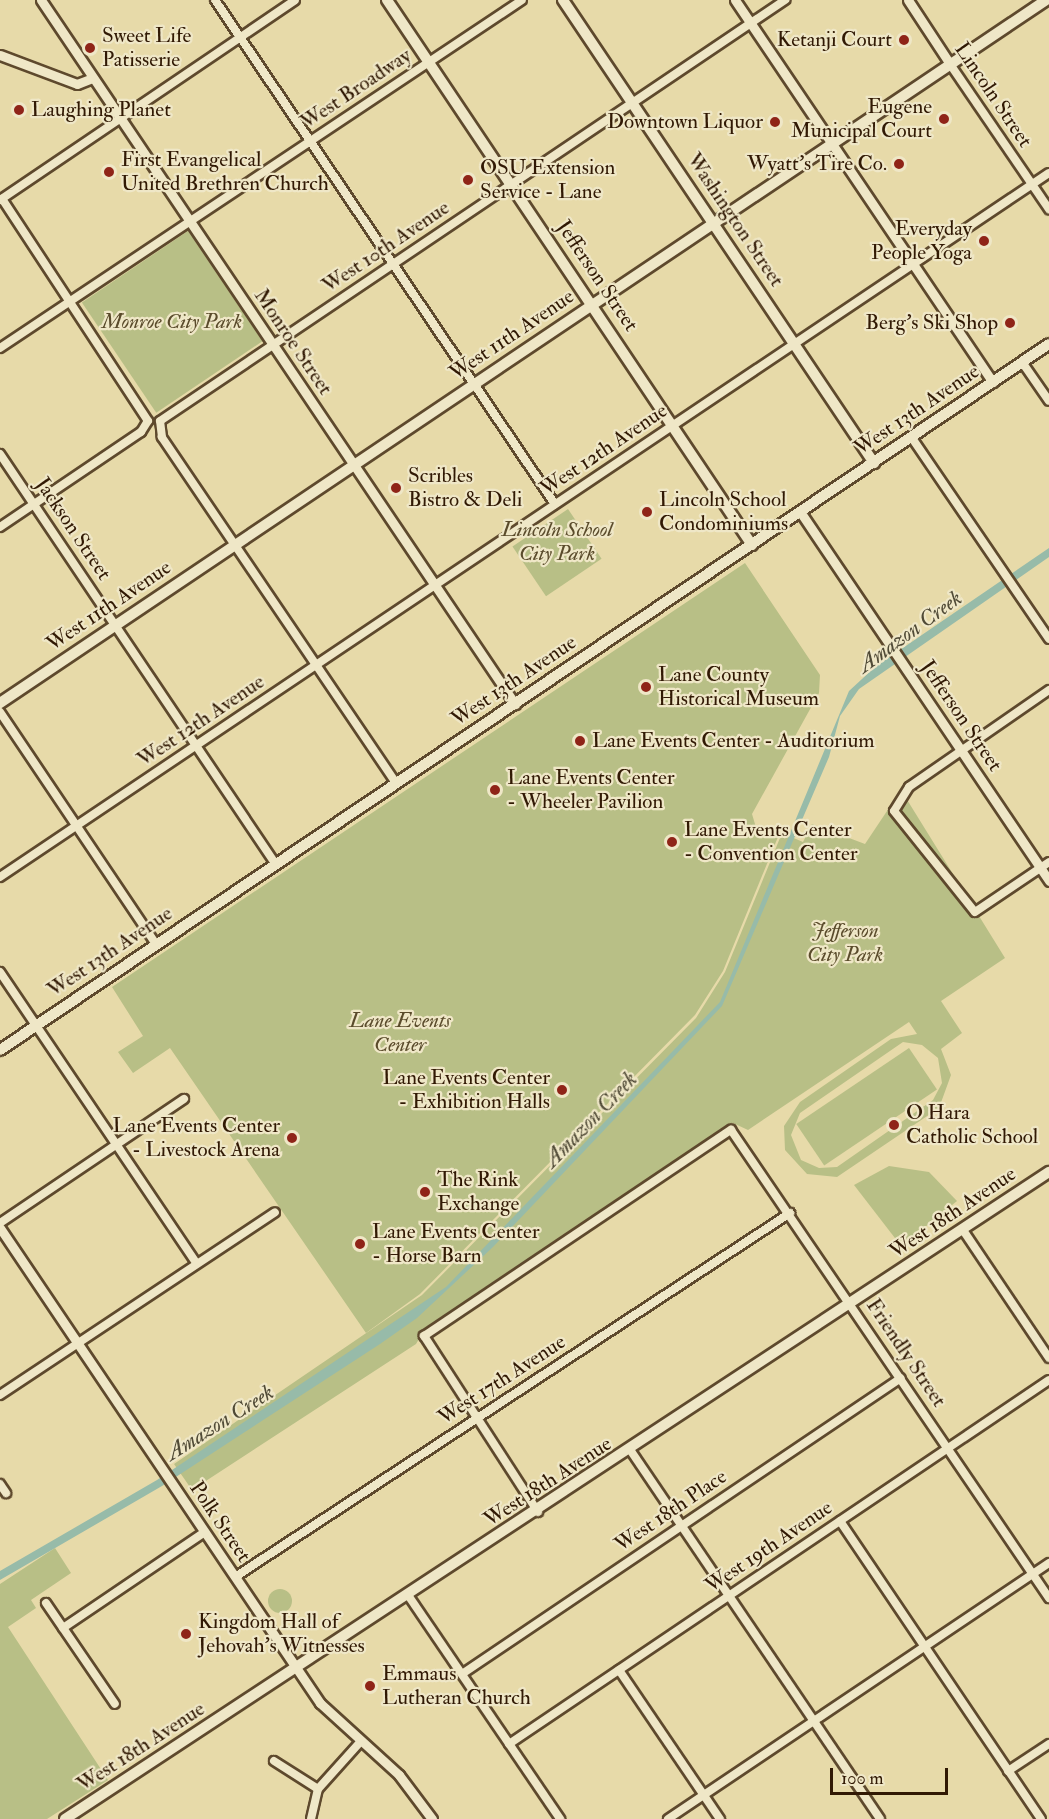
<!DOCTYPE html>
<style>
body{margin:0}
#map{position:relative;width:1049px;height:1819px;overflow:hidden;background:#e7daa9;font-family:"IM FELL Double Pica",serif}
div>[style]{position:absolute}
.green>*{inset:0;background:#b8bf86;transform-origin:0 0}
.round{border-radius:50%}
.water>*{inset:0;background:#97bba9}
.roads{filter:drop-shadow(2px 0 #5e492d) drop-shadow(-2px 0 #5e492d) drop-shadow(0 2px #5e492d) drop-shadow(0 -2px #5e492d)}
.minor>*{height:8px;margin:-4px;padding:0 4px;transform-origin:4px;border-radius:4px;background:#efe7c7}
.tertiary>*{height:9px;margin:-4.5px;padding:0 4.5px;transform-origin:4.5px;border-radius:4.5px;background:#efe7c7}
.secondary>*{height:10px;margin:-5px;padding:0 5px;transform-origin:5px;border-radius:5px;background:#efe7c7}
.dots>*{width:16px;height:16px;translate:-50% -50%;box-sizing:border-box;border:3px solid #efe7c7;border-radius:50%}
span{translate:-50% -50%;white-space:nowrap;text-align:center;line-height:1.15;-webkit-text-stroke:4.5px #efe7c7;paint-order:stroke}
.poi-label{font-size:21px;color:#311904}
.left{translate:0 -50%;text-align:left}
.right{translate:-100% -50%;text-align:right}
.street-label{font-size:21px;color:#311904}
.park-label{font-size:21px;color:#5a4b2b;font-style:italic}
.water-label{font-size:22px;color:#504a36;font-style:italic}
.scale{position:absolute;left:830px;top:1768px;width:118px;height:27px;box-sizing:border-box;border:3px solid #311904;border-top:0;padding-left:8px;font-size:18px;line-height:21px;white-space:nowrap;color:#311904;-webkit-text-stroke:4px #efe7c7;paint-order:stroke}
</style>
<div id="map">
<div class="green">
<i style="left:188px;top:231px;width:133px;height:128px;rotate:56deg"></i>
<i style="left:568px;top:509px;width:60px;height:67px;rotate:56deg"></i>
<i style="clip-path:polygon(745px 563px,820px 675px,819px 693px,752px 814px,758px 834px,780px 832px,723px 971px,695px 1015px,420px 1294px,366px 1333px,170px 1048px,133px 1073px,118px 1052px,143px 1036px,112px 987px)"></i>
<i style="clip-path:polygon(evenodd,901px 790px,1005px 958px,941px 1001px,962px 1033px,941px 1049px,951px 1075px,939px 1108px,837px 1177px,807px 1174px,785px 1150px,784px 1126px,800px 1102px,891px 1039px,917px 1034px,909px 1022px,748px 1130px,733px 1123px,425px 1329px,416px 1344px,192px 1490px,174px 1464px,422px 1295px,696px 1018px,725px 972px,782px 833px,803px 842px,812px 824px,865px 844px,901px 790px,903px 1042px,922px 1045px,938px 1058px,942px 1083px,933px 1100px,837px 1167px,819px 1168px,801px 1160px,791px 1135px,800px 1113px,903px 1042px)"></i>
<i style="left:909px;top:1048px;width:50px;height:136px;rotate:56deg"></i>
<i style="clip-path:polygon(889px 1166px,929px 1172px,957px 1201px,908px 1241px,898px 1242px,854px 1185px)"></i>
<i style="clip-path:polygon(55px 1548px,71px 1573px,31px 1600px,36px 1608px,8px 1627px,108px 1780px,47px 1819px,0 1819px,0 1584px)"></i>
<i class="round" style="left:268px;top:1589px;width:24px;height:24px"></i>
</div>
<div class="water">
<i style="clip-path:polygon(1049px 548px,1049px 557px,859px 689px,840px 716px,829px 757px,722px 1006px,493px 1247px,417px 1318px,380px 1344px,162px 1486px,0 1580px,0 1571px,157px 1480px,446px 1287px,720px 1002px,849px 691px,875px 667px)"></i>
</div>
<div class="roads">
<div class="minor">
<i style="left:215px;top:0;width:608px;rotate:56deg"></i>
<i style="left:950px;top:64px;width:176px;rotate:55.7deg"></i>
<i style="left:0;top:200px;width:356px;rotate:-34.1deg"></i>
<i style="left:0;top:348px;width:627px;rotate:-33.69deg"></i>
<i style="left:1022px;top:362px;width:47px;rotate:55.3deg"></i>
<i style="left:912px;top:438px;width:243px;rotate:55.7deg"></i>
<i style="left:0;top:454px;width:494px;rotate:56.1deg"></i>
<i style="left:0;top:527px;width:170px;rotate:-34deg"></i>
<i style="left:141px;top:432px;width:13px;rotate:-58deg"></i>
<i style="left:148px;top:421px;width:266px;rotate:-123.3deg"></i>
<i style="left:1049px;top:690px;width:170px;rotate:145.3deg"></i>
<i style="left:909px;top:787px;width:28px;rotate:122deg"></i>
<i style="left:894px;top:811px;width:129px;rotate:51.3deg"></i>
<i style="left:975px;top:912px;width:89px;rotate:-34deg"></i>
<i style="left:0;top:712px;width:280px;rotate:56.1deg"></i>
<i style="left:396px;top:783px;width:418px;rotate:-124.1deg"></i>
<i style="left:162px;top:437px;width:16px;rotate:-97deg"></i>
<i style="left:160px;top:421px;width:754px;rotate:-33.96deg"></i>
<i style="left:0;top:877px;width:1263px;rotate:-33.87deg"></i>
<i style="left:0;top:972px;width:351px;rotate:56deg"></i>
<i style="left:0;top:1223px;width:222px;rotate:-34deg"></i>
<i style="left:963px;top:1230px;width:154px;rotate:56.1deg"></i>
<i style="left:0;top:1395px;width:330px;rotate:-33.6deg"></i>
<i style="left:631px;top:1451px;width:444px;rotate:55.9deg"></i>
<i style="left:0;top:1484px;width:11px;rotate:56deg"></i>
<i style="left:538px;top:1512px;width:210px;rotate:-122.9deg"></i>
<i style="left:424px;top:1336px;width:370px;rotate:-33.9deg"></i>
<i style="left:731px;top:1130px;width:566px;rotate:55.8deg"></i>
<i style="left:840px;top:1521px;width:359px;rotate:56deg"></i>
<i style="left:235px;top:1577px;width:664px;rotate:-33.26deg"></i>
<i style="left:408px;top:1595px;width:271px;rotate:55.8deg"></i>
<i style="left:46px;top:1603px;width:122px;rotate:55.7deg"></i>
<i style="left:63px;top:1628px;width:171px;rotate:-34.1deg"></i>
<i style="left:619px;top:1670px;width:180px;rotate:55.9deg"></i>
<i style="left:462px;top:1674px;width:529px;rotate:-33.99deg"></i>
<i style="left:509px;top:1744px;width:651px;rotate:-33.98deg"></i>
<i style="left:274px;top:1761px;width:52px;rotate:32.5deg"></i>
<i style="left:1008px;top:1771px;width:49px;rotate:-33.4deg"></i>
<i style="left:311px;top:1819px;width:31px;rotate:-77deg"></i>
<i style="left:318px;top:1789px;width:64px;rotate:-48.1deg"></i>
<i style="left:668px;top:1819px;width:459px;rotate:-33.9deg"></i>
</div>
<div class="tertiary">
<i style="left:41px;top:0;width:849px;rotate:56.05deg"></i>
<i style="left:735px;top:0;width:461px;rotate:56deg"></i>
<i style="left:908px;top:0;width:77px;rotate:56.7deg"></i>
<i style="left:0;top:55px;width:82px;rotate:20.6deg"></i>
<i style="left:77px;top:84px;width:17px;rotate:-21deg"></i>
<i style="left:801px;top:513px;width:444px;rotate:56deg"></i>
<i style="left:0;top:1228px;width:573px;rotate:56.03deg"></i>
<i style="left:320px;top:1703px;width:107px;rotate:42.3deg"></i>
<i style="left:399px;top:1775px;width:55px;rotate:53.1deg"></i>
</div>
<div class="secondary">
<i style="left:387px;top:0;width:656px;rotate:56.19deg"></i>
<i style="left:563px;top:0;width:558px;rotate:56.11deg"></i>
<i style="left:0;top:703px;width:1260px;rotate:-33.9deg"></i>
<i style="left:0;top:1050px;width:1264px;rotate:-33.94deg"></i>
<i style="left:65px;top:1819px;width:1178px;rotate:-33.33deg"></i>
</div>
</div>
<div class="dots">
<i style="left:904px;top:40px;background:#8f2418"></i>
<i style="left:90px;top:48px;background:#8f2418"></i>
<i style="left:19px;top:110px;background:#8f2418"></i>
<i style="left:944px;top:119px;background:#8f2418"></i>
<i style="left:775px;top:122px;background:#8f2418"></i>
<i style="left:899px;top:164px;background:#8f2418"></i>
<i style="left:109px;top:172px;background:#8f2418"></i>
<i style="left:468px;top:180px;background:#8f2418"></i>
<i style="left:984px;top:241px;background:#8f2418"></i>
<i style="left:1010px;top:323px;background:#8f2418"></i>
<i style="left:396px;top:488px;background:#8f2418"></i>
<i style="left:647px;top:512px;background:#8f2418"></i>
<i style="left:646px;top:687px;background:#8f2418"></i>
<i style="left:580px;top:741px;background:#8f2418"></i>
<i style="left:495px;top:790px;background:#8f2418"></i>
<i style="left:672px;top:842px;background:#8f2418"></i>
<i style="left:562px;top:1090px;background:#8f2418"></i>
<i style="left:894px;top:1125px;background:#8f2418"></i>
<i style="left:292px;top:1138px;background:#8f2418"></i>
<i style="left:425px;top:1192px;background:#8f2418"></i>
<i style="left:360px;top:1244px;background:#8f2418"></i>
<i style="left:186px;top:1634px;background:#8f2418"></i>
<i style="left:370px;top:1686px;background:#8f2418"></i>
</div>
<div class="poi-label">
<span class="left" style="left:102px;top:48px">Sweet Life<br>Patisserie</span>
<span class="right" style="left:892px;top:40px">Ketanji Court</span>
<span class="right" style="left:932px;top:119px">Eugene<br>Municipal Court</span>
<span class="left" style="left:31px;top:110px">Laughing Planet</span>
<span class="right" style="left:763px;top:122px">Downtown Liquor</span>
<span class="left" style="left:121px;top:172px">First Evangelical<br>United Brethren Church</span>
<span class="right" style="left:887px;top:164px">Wyatt's Tire Co.</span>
<span class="left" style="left:480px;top:180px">OSU Extension<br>Service - Lane</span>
<span class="right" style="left:972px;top:241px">Everyday<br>People Yoga</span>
<span class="right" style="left:998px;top:323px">Berg's Ski Shop</span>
<span class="left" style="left:408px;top:488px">Scribles<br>Bistro &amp; Deli</span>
<span class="left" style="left:659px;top:512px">Lincoln School<br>Condominiums</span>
<span class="left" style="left:658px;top:687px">Lane County<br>Historical Museum</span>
<span class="left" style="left:592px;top:741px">Lane Events Center - Auditorium</span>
<span class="left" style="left:507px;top:790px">Lane Events Center<br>- Wheeler Pavilion</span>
<span class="left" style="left:684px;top:842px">Lane Events Center<br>- Convention Center</span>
<span class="right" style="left:550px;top:1090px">Lane Events Center<br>- Exhibition Halls</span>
<span class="left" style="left:906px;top:1125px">O Hara<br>Catholic School</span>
<span class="right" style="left:280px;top:1138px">Lane Events Center<br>- Livestock Arena</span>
<span class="left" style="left:437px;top:1192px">The Rink<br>Exchange</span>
<span class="left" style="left:372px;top:1244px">Lane Events Center<br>- Horse Barn</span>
<span class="left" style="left:198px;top:1634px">Kingdom Hall of<br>Jehovah's Witnesses</span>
<span class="left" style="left:382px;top:1686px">Emmaus<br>Lutheran Church</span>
</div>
<div class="street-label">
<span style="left:356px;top:89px;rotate:-34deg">West Broadway</span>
<span style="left:993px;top:95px;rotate:56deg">Lincoln Street</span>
<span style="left:735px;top:220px;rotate:56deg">Washington Street</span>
<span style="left:386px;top:247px;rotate:-34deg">West 10th Avenue</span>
<span style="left:597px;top:276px;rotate:56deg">Jefferson Street</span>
<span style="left:512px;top:335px;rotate:-34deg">West 11th Avenue</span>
<span style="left:293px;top:342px;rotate:56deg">Monroe Street</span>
<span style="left:917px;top:410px;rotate:-34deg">West 13th Avenue</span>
<span style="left:604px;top:450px;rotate:-34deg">West 12th Avenue</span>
<span style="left:73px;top:529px;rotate:56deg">Jackson Street</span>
<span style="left:109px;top:606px;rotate:-34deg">West 11th Avenue</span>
<span style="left:514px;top:681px;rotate:-34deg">West 13th Avenue</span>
<span style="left:961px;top:716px;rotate:56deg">Jefferson Street</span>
<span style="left:201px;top:721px;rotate:-34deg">West 12th Avenue</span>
<span style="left:110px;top:952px;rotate:-34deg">West 13th Avenue</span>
<span style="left:953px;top:1213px;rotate:-34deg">West 18th Avenue</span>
<span style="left:906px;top:1353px;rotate:56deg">Friendly Street</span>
<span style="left:502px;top:1380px;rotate:-33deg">West 17th Avenue</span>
<span style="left:548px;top:1482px;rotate:-33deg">West 18th Avenue</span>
<span style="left:671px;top:1511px;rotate:-34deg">West 18th Place</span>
<span style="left:220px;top:1522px;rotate:56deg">Polk Street</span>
<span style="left:769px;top:1547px;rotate:-34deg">West 19th Avenue</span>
<span style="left:141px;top:1747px;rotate:-33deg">West 18th Avenue</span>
</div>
<div class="park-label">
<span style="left:172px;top:322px">Monroe City Park</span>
<span style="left:557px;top:542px">Lincoln School<br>City Park</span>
<span style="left:845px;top:943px">Jefferson<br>City Park</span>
<span style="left:400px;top:1033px">Lane Events<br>Center</span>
</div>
<div class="water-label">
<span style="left:910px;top:632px;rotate:-36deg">Amazon Creek</span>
<span style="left:591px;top:1120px;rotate:-46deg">Amazon Creek</span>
<span style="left:220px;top:1423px;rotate:-32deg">Amazon Creek</span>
</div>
<div class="scale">100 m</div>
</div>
